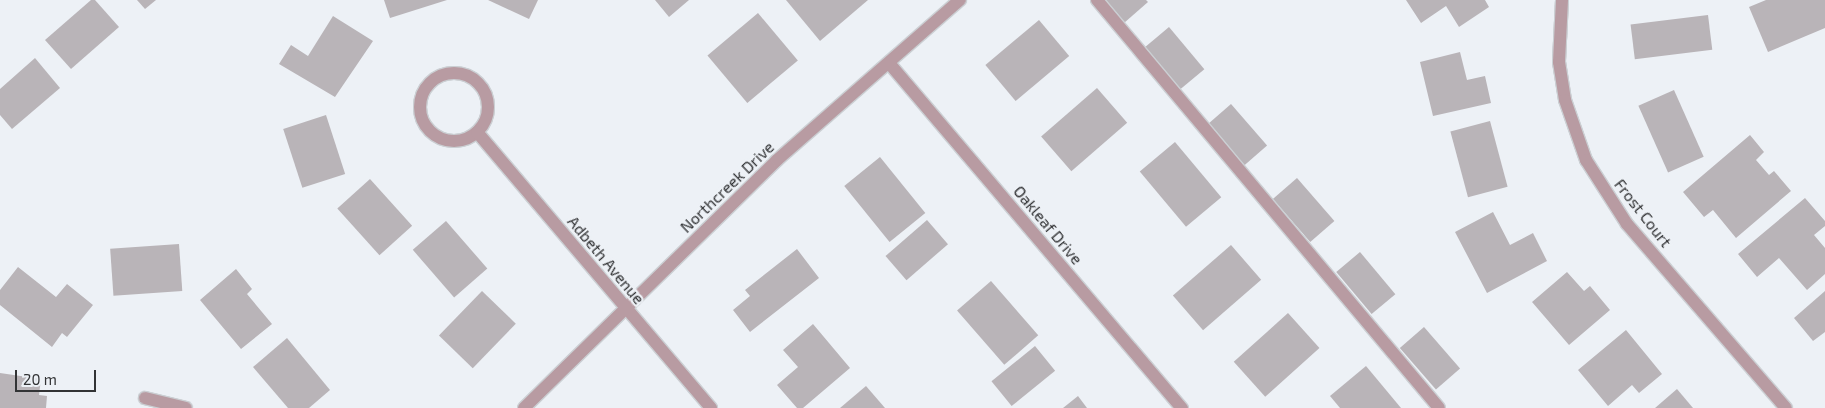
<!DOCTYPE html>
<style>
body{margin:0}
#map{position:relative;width:1825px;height:408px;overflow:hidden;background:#edf1f6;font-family:"Exo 2",sans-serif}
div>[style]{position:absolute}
.building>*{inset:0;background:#b9b4b8;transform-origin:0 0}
.roads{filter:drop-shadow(1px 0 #cbcfd3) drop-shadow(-1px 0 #cbcfd3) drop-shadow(0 1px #cbcfd3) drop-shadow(0 -1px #cbcfd3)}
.minor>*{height:12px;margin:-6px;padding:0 6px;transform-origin:6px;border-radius:6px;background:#b89ba2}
.minor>.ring{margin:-6px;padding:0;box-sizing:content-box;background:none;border:12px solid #b89ba2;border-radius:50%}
span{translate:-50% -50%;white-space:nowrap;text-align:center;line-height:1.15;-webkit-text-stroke:4.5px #edf1f6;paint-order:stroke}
.street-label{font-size:16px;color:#323335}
.scale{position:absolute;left:15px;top:370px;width:81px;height:22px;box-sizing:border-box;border:2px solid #323335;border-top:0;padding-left:6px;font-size:15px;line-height:18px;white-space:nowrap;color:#323335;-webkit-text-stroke:4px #edf1f6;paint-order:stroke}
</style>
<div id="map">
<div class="building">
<i style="clip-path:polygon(91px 0,95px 0,119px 27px,71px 69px,45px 40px)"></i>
<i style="clip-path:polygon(137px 0,156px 0,145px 9px)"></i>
<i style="clip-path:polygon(384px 0,447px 0,390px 18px)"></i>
<i style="clip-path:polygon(488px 0,538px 0,529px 19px)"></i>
<i style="clip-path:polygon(655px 0,689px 0,669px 17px)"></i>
<i style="clip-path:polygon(786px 0,868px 0,820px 41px)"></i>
<i style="clip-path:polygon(1105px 0,1146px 0,1148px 2px,1124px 23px)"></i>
<i style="clip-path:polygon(1406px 0,1485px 0,1489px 7px,1459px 27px,1446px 6px,1421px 23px)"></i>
<i style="clip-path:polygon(1766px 0,1825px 0,1825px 28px,1768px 52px,1749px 7px)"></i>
<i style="left:758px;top:13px;width:62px;height:66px;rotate:50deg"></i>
<i style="left:1708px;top:15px;width:35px;height:78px;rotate:83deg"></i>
<i style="clip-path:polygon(333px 16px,373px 41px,335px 97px,279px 64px,291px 45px,308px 56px)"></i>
<i style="left:1039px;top:20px;width:47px;height:70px;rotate:50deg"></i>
<i style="left:1169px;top:27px;width:55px;height:33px;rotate:50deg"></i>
<i style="clip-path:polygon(1460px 52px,1467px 80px,1485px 76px,1491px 103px,1433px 116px,1420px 62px)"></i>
<i style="clip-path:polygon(35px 58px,60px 88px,12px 129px,0 115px,0 89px)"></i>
<i style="left:1097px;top:88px;width:46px;height:74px;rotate:49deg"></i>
<i style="left:1674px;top:90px;width:73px;height:39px;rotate:66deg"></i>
<i style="left:1231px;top:104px;width:55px;height:30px;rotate:49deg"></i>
<i style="left:326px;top:115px;width:62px;height:45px;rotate:72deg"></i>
<i style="left:1490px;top:121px;width:68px;height:41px;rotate:75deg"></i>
<i style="clip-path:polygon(1750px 135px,1764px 152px,1756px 160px,1769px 175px,1774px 171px,1791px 191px,1736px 238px,1713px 210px,1704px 217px,1683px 192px)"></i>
<i style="left:1175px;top:142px;width:72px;height:46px;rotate:50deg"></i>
<i style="left:880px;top:157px;width:72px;height:46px;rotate:51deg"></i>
<i style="left:1297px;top:178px;width:57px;height:32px;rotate:49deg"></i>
<i style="left:370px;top:179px;width:63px;height:44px;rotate:48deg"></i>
<i style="clip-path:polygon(1805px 198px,1825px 221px,1825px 226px,1814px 235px,1825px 248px,1825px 274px,1807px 290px,1779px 258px,1757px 277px,1738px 254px)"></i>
<i style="clip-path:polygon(1493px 212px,1510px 245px,1533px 233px,1547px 261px,1487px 293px,1455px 232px)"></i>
<i style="left:927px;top:220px;width:32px;height:55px;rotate:49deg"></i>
<i style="left:446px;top:221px;width:63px;height:44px;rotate:49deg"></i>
<i style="left:179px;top:244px;width:47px;height:69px;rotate:86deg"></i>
<i style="left:1231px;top:245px;width:46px;height:77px;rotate:49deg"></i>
<i style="clip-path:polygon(797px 249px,819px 278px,750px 332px,733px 310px,750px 296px,745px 290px)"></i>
<i style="left:1360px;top:252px;width:55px;height:31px;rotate:50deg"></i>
<i style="clip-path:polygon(18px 267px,56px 297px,67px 284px,93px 305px,67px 337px,62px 333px,52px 347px,0 305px,0 290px)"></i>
<i style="clip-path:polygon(236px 269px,252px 289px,247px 294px,272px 324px,241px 349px,200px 300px)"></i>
<i style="clip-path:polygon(1567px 272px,1584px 291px,1590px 286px,1610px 310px,1569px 345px,1532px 302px)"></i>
<i style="left:991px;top:281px;width:72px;height:45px;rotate:49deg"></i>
<i style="left:482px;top:291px;width:47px;height:62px;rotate:44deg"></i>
<i style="clip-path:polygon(1825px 291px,1825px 332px,1813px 341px,1794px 318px)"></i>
<i style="left:1288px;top:313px;width:47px;height:73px;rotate:48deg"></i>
<i style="clip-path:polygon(813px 324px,850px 368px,803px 408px,797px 408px,777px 385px,798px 367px,783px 350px)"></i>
<i style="left:1424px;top:327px;width:55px;height:32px;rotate:49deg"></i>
<i style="clip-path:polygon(1626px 330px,1662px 374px,1639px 393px,1632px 385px,1608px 406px,1578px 370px)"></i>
<i style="clip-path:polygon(287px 338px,330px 390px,309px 408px,288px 408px,253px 367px)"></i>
<i style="left:1035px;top:346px;width:32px;height:56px;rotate:51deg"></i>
<i style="clip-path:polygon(1366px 366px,1401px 408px,1340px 408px,1330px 396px)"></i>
<i style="clip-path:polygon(0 373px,41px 379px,39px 395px,47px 396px,46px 408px,0 408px)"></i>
<i style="clip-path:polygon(866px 386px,885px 408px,840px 408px)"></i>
<i style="clip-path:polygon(1677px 389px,1693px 408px,1655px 408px)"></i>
<i style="clip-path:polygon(1078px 396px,1087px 408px,1063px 408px)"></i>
</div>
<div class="roads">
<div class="minor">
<i style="left:1097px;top:0;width:532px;rotate:50.03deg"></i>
<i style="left:1562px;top:0;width:62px;rotate:92.8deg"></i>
<i style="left:1559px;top:62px;width:38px;rotate:81deg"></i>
<i style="left:1565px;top:100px;width:64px;rotate:70.7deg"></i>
<i style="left:1586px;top:160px;width:76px;rotate:57.4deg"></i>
<i style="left:1627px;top:224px;width:243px;rotate:49.2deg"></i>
<i style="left:889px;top:63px;width:453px;rotate:49.7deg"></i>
<i class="ring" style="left:420px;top:73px;width:56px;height:56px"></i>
<i style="left:477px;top:132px;width:362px;rotate:49.7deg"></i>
<i style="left:145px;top:398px;width:42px;rotate:13.7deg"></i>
<i style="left:524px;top:408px;width:354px;rotate:-44.4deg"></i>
<i style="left:777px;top:160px;width:243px;rotate:-41.2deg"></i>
</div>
</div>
<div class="street-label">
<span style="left:727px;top:187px;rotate:-44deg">Northcreek Drive</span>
<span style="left:1643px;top:213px;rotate:52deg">Frost Court</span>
<span style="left:1048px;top:225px;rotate:50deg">Oakleaf Drive</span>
<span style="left:606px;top:260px;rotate:50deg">Adbeth Avenue</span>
</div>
<div class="scale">20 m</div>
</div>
